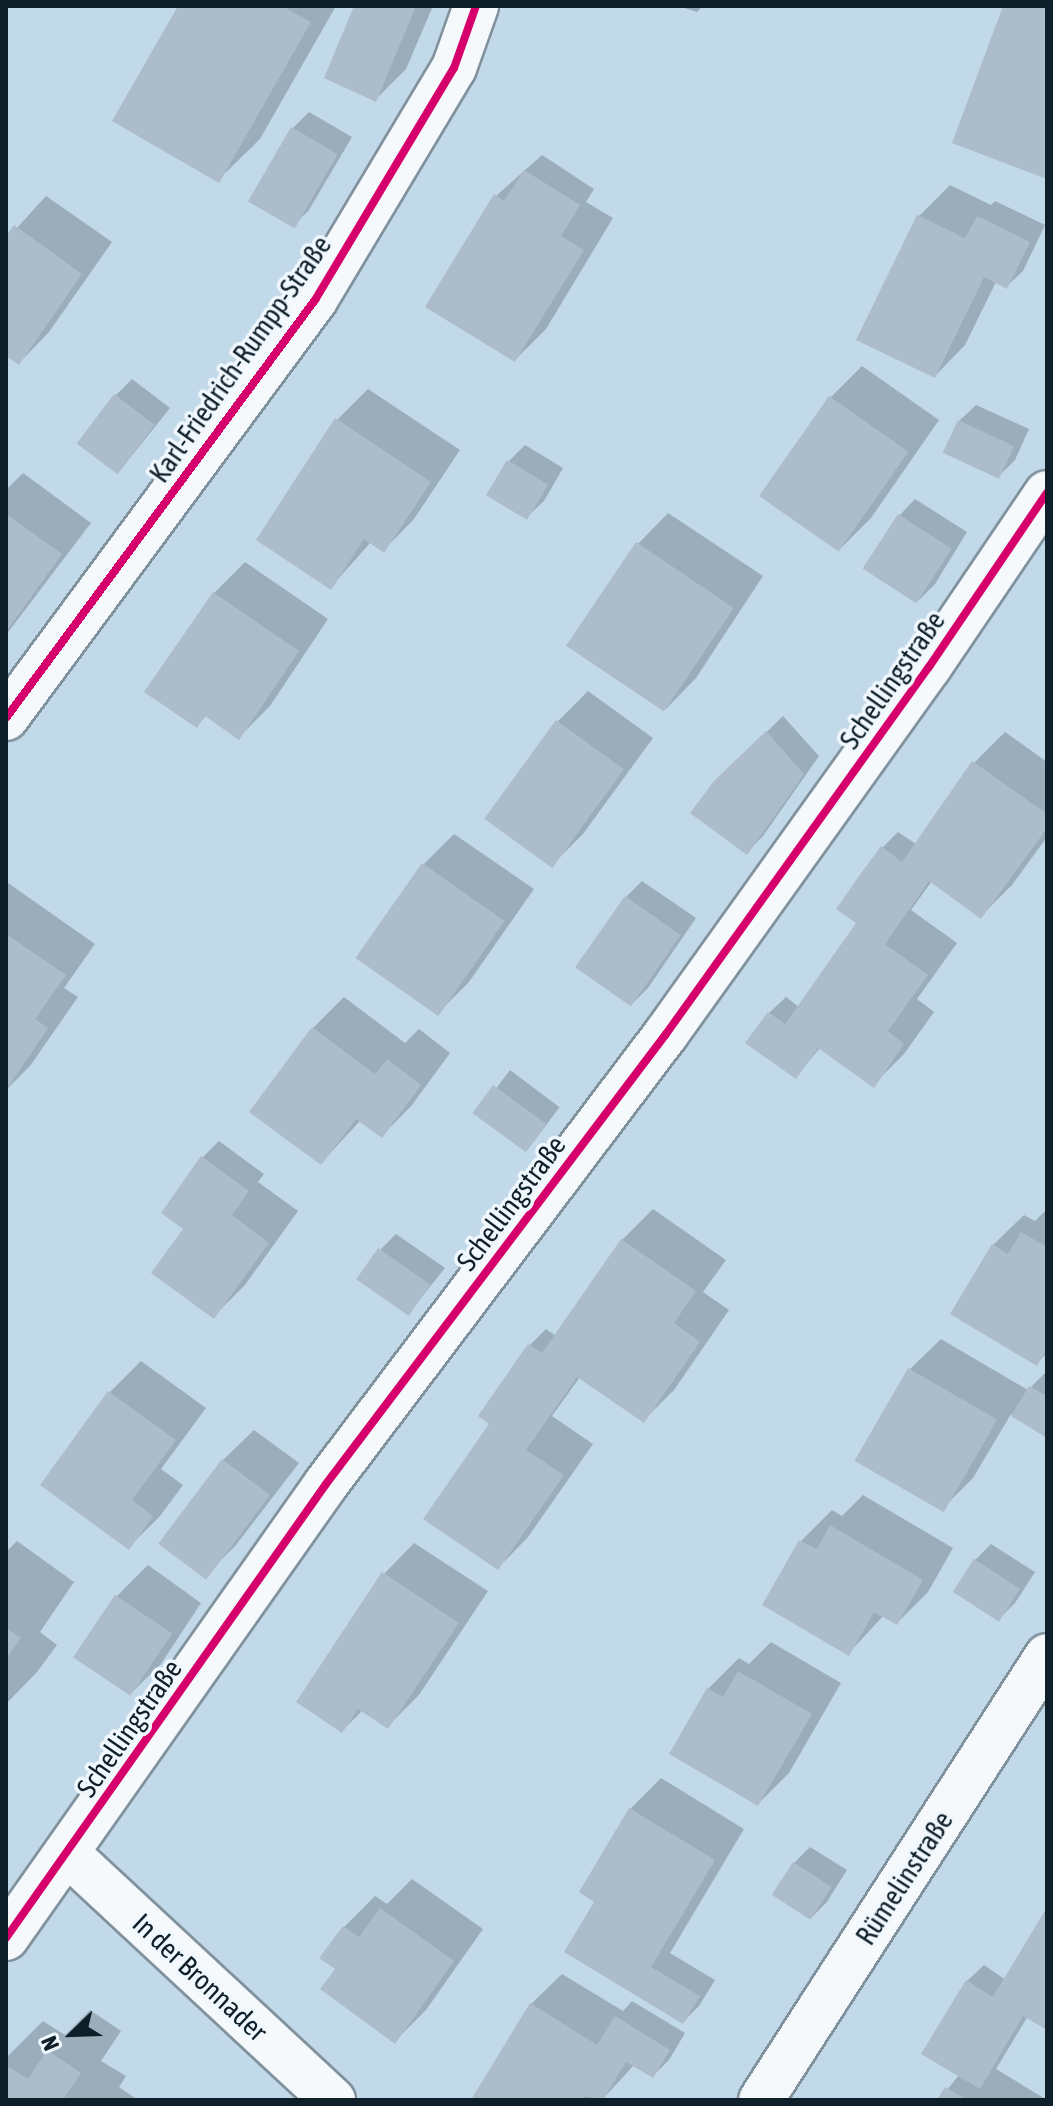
<!DOCTYPE html>
<meta charset="utf-8">
<style>
body{margin:0}
#map{position:relative;width:1053px;height:2106px;overflow:hidden;background:#c2d9e9;font-family:"Asap Condensed",sans-serif}
div>[style]{position:absolute}
.shadow>*{inset:0;background:#0003;transform-origin:0 0}
.building>*{inset:0;background:#adbcca;transform-origin:0 0}
.roads{filter:drop-shadow(2px 0 #80929d) drop-shadow(-2px 0 #80929d) drop-shadow(0 2px #80929d) drop-shadow(0 -2px #80929d)}
.street>*{height:44px;margin:-22px;padding:0 22px;transform-origin:22px;border-radius:22px;background:#f6f9fc}
.secondary>*{height:44px;margin:-22px;padding:0 22px;transform-origin:22px;border-radius:22px;background:#f6f9fc}
.cycleway>*{height:8px;margin:-4px;padding:0 4px;transform-origin:4px;border-radius:4px;background:#d6006c}
span{translate:-50% -50%;white-space:nowrap;text-align:center;line-height:1.15;-webkit-text-stroke:7px #f0f8fe;paint-order:stroke}
.street-label{font-size:28px;color:#0f1f29}
.frame{position:absolute;inset:0;border:8px solid #0f1f29;pointer-events:none}
.north{position:absolute;left:32px;top:1994px;width:80px;height:80px;-webkit-text-stroke:6px #f0f8fe;paint-order:stroke;rotate:247deg;font-size:22px;font-weight:700;line-height:32px;text-align:center;color:#0f1f29}
.north::after{content:'';display:block;margin:auto;width:28px;height:36px;background:#0f1f29;clip-path:polygon(50% 0,100% 100%,50% 72%,0 100%)}
</style>
<div id="map">
<div class="shadow">
<i style="clip-path:polygon(180px 6px,336px 6px,260px 139px,218px 180px)"></i>
<i style="clip-path:polygon(356px 6px,433px 6px,406px 69px,375px 100px)"></i>
<i style="clip-path:polygon(678px 6px,703px 6px,697px 12px)"></i>
<i style="clip-path:polygon(309px 112px,352px 137px,309px 210px,293px 226px,250px 201px,293px 128px)"></i>
<i style="clip-path:polygon(542px 155px,594px 189px,586px 202px,613px 218px,546px 329px,515px 360px,496px 196px)"></i>
<i style="clip-path:polygon(950px 185px,991px 205px,995px 201px,1045px 225px,1023px 271px,1006px 287px,996px 282px,965px 345px,935px 376px,859px 339px,919px 216px)"></i>
<i style="clip-path:polygon(46px 196px,112px 242px,49px 332px,19px 363px,6px 354px,6px 240px)"></i>
<i style="clip-path:polygon(862px 366px,939px 420px,871px 518px,840px 549px,763px 496px,831px 397px)"></i>
<i style="clip-path:polygon(132px 379px,170px 408px,118px 473px,116px 395px)"></i>
<i style="clip-path:polygon(368px 389px,460px 450px,414px 519px,384px 550px,371px 542px,331px 587px,337px 420px)"></i>
<i style="clip-path:polygon(976px 405px,1029px 429px,1015px 460px,999px 476px,959px 421px)"></i>
<i style="clip-path:polygon(525px 445px,563px 468px,544px 501px,527px 517px,489px 494px,509px 461px)"></i>
<i style="clip-path:polygon(23px 473px,91px 523px,6px 635px,6px 490px)"></i>
<i style="clip-path:polygon(915px 499px,967px 532px,935px 584px,919px 600px,899px 516px)"></i>
<i style="clip-path:polygon(668px 513px,763px 576px,696px 678px,666px 709px,638px 544px)"></i>
<i style="clip-path:polygon(245px 562px,328px 619px,270px 706px,239px 737px,207px 715px,197px 725px,214px 593px)"></i>
<i style="clip-path:polygon(588px 691px,653px 738px,583px 834px,552px 865px,558px 721px)"></i>
<i style="clip-path:polygon(783px 716px,819px 756px,763px 836px,747px 852px,715px 782px)"></i>
<i style="clip-path:polygon(1005px 732px,1047px 762px,1047px 837px,1012px 885px,981px 916px,932px 881px,911px 910px,957px 943px,917px 999px,934px 1012px,904px 1054px,873px 1085px,821px 1047px,796px 1076px,769px 1013px,786px 997px,799px 1007px,857px 925px,882px 848px,898px 832px,916px 844px,974px 763px)"></i>
<i style="clip-path:polygon(454px 834px,534px 889px,469px 982px,438px 1013px,423px 865px)"></i>
<i style="clip-path:polygon(642px 881px,696px 918px,648px 988px,632px 1004px,626px 897px)"></i>
<i style="clip-path:polygon(8px 883px,95px 944px,64px 988px,78px 997px,30px 1066px,6px 1090px)"></i>
<i style="clip-path:polygon(344px 997px,405px 1043px,419px 1029px,450px 1053px,412px 1105px,382px 1136px,361px 1120px,321px 1163px,313px 1028px)"></i>
<i style="left:510px;top:1070px;width:62px;height:55px;rotate:37deg"></i>
<i style="clip-path:polygon(219px 1141px,264px 1174px,258px 1182px,298px 1211px,245px 1285px,214px 1316px,186px 1228px,163px 1212px,203px 1157px)"></i>
<i style="clip-path:polygon(653px 1209px,726px 1260px,703px 1292px,729px 1310px,674px 1390px,644px 1420px,580px 1377px,552px 1416px,593px 1444px,528px 1537px,498px 1568px,490px 1425px,481px 1415px,530px 1345px,546px 1329px,556px 1336px,622px 1240px)"></i>
<i style="clip-path:polygon(1047px 1209px,1047px 1353px,1036px 1364px,993px 1245px,1024px 1215px,1035px 1221px)"></i>
<i style="clip-path:polygon(396px 1234px,445px 1268px,408px 1314px,380px 1250px)"></i>
<i style="clip-path:polygon(941px 1339px,1028px 1390px,1047px 1371px,1047px 1435px,1011px 1414px,973px 1478px,942px 1509px,910px 1369px)"></i>
<i style="clip-path:polygon(141px 1361px,206px 1408px,161px 1469px,183px 1485px,160px 1516px,129px 1547px,43px 1484px,110px 1392px)"></i>
<i style="clip-path:polygon(254px 1430px,299px 1463px,236px 1545px,205px 1576px,223px 1460px)"></i>
<i style="clip-path:polygon(863px 1495px,953px 1548px,928px 1592px,897px 1623px,884px 1615px,848px 1654px,801px 1541px,832px 1510px,842px 1516px)"></i>
<i style="clip-path:polygon(17px 1541px,74px 1582px,40px 1632px,57px 1645px,37px 1672px,6px 1704px,6px 1552px)"></i>
<i style="clip-path:polygon(414px 1543px,488px 1591px,419px 1695px,388px 1726px,363px 1710px,342px 1731px,384px 1574px)"></i>
<i style="clip-path:polygon(991px 1544px,1035px 1572px,1015px 1603px,999px 1619px,975px 1560px)"></i>
<i style="clip-path:polygon(148px 1565px,201px 1603px,161px 1664px,130px 1694px,76px 1657px,117px 1596px)"></i>
<i style="clip-path:polygon(771px 1642px,841px 1683px,789px 1773px,758px 1804px,708px 1689px,739px 1658px,749px 1664px)"></i>
<i style="clip-path:polygon(661px 1778px,744px 1829px,670px 1953px,715px 1980px,699px 2006px,683px 2022px,597px 1901px,630px 1809px)"></i>
<i style="clip-path:polygon(810px 1847px,847px 1870px,827px 1902px,811px 1918px,794px 1863px)"></i>
<i style="clip-path:polygon(412px 1879px,483px 1929px,426px 2010px,395px 2041px,338px 1969px,344px 1927px,375px 1896px,387px 1904px)"></i>
<i style="clip-path:polygon(1047px 1911px,1047px 2028px,1028px 2016px,996px 2069px,1047px 2100px,939px 2100px,959px 2075px,967px 1981px,984px 1965px,1006px 1980px)"></i>
<i style="clip-path:polygon(562px 1974px,623px 2011px,632px 2001px,685px 2033px,669px 2060px,653px 2076px,634px 2065px,602px 2100px,480px 2100px,531px 2004px)"></i>
<i style="clip-path:polygon(90px 2010px,121px 2031px,101px 2061px,126px 2076px,119px 2087px,138px 2100px,6px 2100px,6px 2058px,43px 2021px,65px 2035px)"></i>
</div>
<div class="building">
<i style="clip-path:polygon(178px 6px,282px 6px,311px 22px,219px 183px,112px 121px)"></i>
<i style="clip-path:polygon(354px 6px,416px 6px,376px 102px,324px 78px)"></i>
<i style="clip-path:polygon(1003px 6px,1047px 6px,1047px 179px,952px 143px)"></i>
<i style="left:291px;top:127px;width:54px;height:86px;rotate:30deg"></i>
<i style="clip-path:polygon(524px 170px,580px 205px,561px 236px,584px 250px,515px 362px,425px 307px,494px 194px,504px 201px)"></i>
<i style="clip-path:polygon(917px 215px,965px 238px,977px 216px,1030px 242px,1007px 289px,984px 277px,935px 378px,856px 340px)"></i>
<i style="clip-path:polygon(14px 225px,82px 274px,19px 365px,6px 356px,6px 236px)"></i>
<i style="left:114px;top:394px;width:51px;height:62px;rotate:37deg"></i>
<i style="left:829px;top:396px;width:97px;height:122px;rotate:35deg"></i>
<i style="clip-path:polygon(335px 418px,431px 482px,384px 553px,364px 539px,331px 590px,256px 540px)"></i>
<i style="left:958px;top:420px;width:62px;height:36px;rotate:25deg"></i>
<i style="left:507px;top:460px;width:48px;height:41px;rotate:31deg"></i>
<i style="clip-path:polygon(6px 514px,62px 554px,6px 632px)"></i>
<i style="left:898px;top:514px;width:64px;height:65px;rotate:33deg"></i>
<i style="left:636px;top:542px;width:118px;height:125px;rotate:34deg"></i>
<i style="clip-path:polygon(213px 592px,299px 651px,239px 740px,205px 716px,197px 728px,144px 692px)"></i>
<i style="left:556px;top:720px;width:84px;height:122px;rotate:36deg"></i>
<i style="clip-path:polygon(766px 731px,804px 774px,747px 855px,690px 813px,714px 781px)"></i>
<i style="clip-path:polygon(972px 761px,1047px 814px,1047px 828px,981px 919px,929px 881px,885px 944px,928px 975px,888px 1031px,904px 1044px,874px 1088px,818px 1048px,796px 1079px,745px 1043px,768px 1012px,785px 1024px,856px 923px,836px 909px,859px 876px,881px 846px,902px 862px)"></i>
<i style="left:422px;top:863px;width:101px;height:116px;rotate:35deg"></i>
<i style="left:625px;top:896px;width:68px;height:87px;rotate:35deg"></i>
<i style="clip-path:polygon(6px 934px,66px 975px,35px 1019px,48px 1028px,6px 1090px)"></i>
<i style="clip-path:polygon(312px 1027px,375px 1074px,387px 1059px,421px 1085px,382px 1138px,356px 1119px,321px 1165px,249px 1112px)"></i>
<i style="left:493px;top:1085px;width:66px;height:35px;rotate:36deg"></i>
<i style="clip-path:polygon(201px 1156px,249px 1191px,232px 1215px,269px 1243px,214px 1319px,151px 1273px,183px 1229px,161px 1213px)"></i>
<i style="clip-path:polygon(1021px 1232px,1047px 1247px,1047px 1349px,1037px 1366px,950px 1314px,992px 1244px,1008px 1254px)"></i>
<i style="clip-path:polygon(621px 1239px,696px 1291px,674px 1323px,700px 1342px,644px 1423px,577px 1377px,526px 1450px,564px 1475px,498px 1570px,423px 1519px,489px 1424px,478px 1416px,528px 1344px,542px 1353px)"></i>
<i style="left:378px;top:1248px;width:64px;height:38px;rotate:35deg"></i>
<i style="left:908px;top:1368px;width:103px;height:107px;rotate:30deg"></i>
<i style="clip-path:polygon(1029px 1386px,1047px 1396px,1047px 1438px,1011px 1416px)"></i>
<i style="clip-path:polygon(108px 1391px,176px 1440px,132px 1500px,153px 1516px,129px 1550px,40px 1485px)"></i>
<i style="left:222px;top:1459px;width:60px;height:106px;rotate:37deg"></i>
<i style="clip-path:polygon(830px 1525px,923px 1580px,897px 1625px,874px 1612px,849px 1656px,762px 1605px,799px 1540px,817px 1549px)"></i>
<i style="left:974px;top:1559px;width:55px;height:39px;rotate:33deg"></i>
<i style="clip-path:polygon(382px 1572px,459px 1623px,388px 1729px,358px 1709px,342px 1733px,296px 1702px)"></i>
<i style="left:115px;top:1595px;width:69px;height:75px;rotate:34deg"></i>
<i style="clip-path:polygon(6px 1628px,21px 1638px,6px 1659px)"></i>
<i style="clip-path:polygon(738px 1671px,812px 1714px,758px 1806px,669px 1754px,707px 1688px,723px 1697px)"></i>
<i style="clip-path:polygon(629px 1808px,715px 1860px,651px 1967px,700px 1996px,683px 2024px,564px 1952px,594px 1902px,579px 1892px)"></i>
<i style="left:793px;top:1862px;width:46px;height:39px;rotate:33deg"></i>
<i style="clip-path:polygon(1047px 1907px,1047px 2030px,1023px 2016px,980px 2089px,921px 2054px,966px 1980px,993px 1997px)"></i>
<i style="clip-path:polygon(380px 1908px,454px 1961px,395px 2044px,320px 1989px,335px 1969px,319px 1958px,343px 1926px,359px 1937px)"></i>
<i style="clip-path:polygon(530px 2003px,597px 2045px,615px 2016px,670px 2050px,653px 2078px,626px 2062px,603px 2100px,585px 2096px,583px 2100px,476px 2100px,472px 2098px)"></i>
<i style="clip-path:polygon(47px 2050px,81px 2073px,63px 2100px,6px 2100px,6px 2065px,28px 2079px)"></i>
<i style="clip-path:polygon(945px 2087px,967px 2100px,937px 2100px)"></i>
</div>
<div class="roads">
<div class="street">
<i style="left:6px;top:718px;width:520px;rotate:-53.53deg"></i>
<i style="left:315px;top:300px;width:270px;rotate:-59.1deg"></i>
<i style="left:454px;top:68px;width:66px;rotate:-70.5deg"></i>
<i style="left:68px;top:1854px;width:362px;rotate:42.9deg"></i>
<i style="left:6px;top:1938px;width:555px;rotate:-54.82deg"></i>
<i style="left:326px;top:1484px;width:564px;rotate:-52.93deg"></i>
<i style="left:666px;top:1034px;width:452px;rotate:-54.4deg"></i>
<i style="left:929px;top:667px;width:210px;rotate:-55.9deg"></i>
</div>
<div class="secondary">
<i style="left:761px;top:2100px;width:528px;rotate:-57.21deg"></i>
</div>
</div>
<div class="cycleway">
<i style="left:6px;top:718px;width:520px;rotate:-53.53deg"></i>
<i style="left:315px;top:300px;width:270px;rotate:-59.1deg"></i>
<i style="left:454px;top:68px;width:66px;rotate:-70.5deg"></i>
<i style="left:6px;top:1938px;width:555px;rotate:-54.82deg"></i>
<i style="left:326px;top:1484px;width:564px;rotate:-52.93deg"></i>
<i style="left:666px;top:1034px;width:452px;rotate:-54.4deg"></i>
<i style="left:929px;top:667px;width:210px;rotate:-55.9deg"></i>
</div>
<div class="street-label">
<span style="left:240px;top:359px;rotate:-55deg">Karl-Friedrich-Rumpp-Straße</span>
<span style="left:892px;top:680px;rotate:-55deg">Schellingstraße</span>
<span style="left:511px;top:1203px;rotate:-53deg">Schellingstraße</span>
<span style="left:129px;top:1728px;rotate:-55deg">Schellingstraße</span>
<span style="left:904px;top:1878px;rotate:-57deg">Rümelinstraße</span>
<span style="left:200px;top:1977px;rotate:43deg">In der Bronnader</span>
</div>
<div class="frame"></div>
<div class="north">N</div>
</div>
